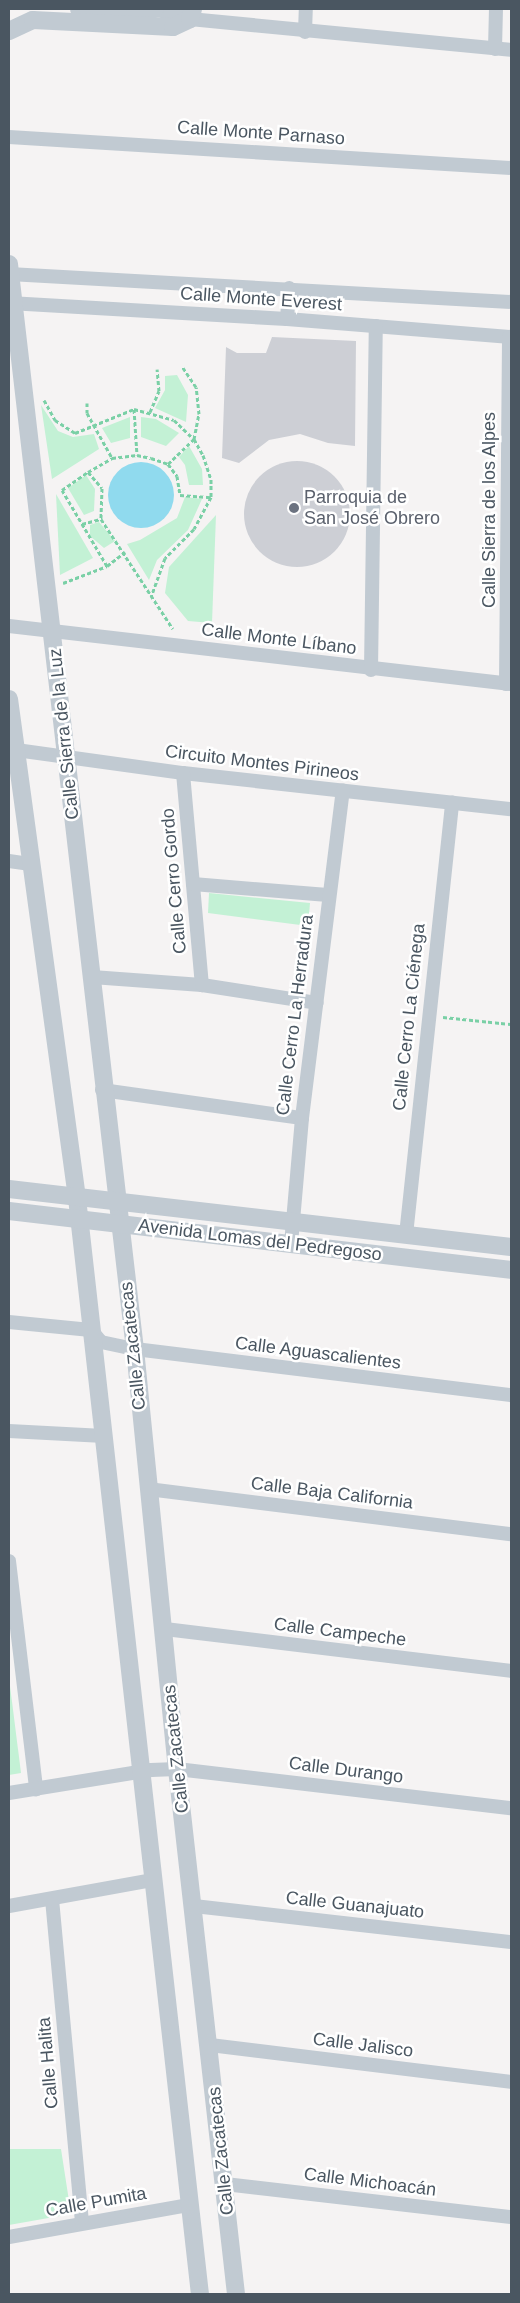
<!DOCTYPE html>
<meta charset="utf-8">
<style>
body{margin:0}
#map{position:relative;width:520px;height:2303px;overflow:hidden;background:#f5f3f3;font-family:Helvetica,sans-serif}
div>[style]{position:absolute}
.green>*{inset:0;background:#c3f1d5}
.water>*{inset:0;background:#90daee}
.round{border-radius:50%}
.building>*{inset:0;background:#cdcfd5}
.path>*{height:3px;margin-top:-1.5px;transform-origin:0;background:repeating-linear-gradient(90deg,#7ad0a6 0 4px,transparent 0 6.5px)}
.minor>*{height:14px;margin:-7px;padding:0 7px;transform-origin:7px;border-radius:7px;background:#c1cad2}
.tertiary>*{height:18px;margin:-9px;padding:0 9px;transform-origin:9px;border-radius:9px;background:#c1cad2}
.dots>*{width:14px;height:14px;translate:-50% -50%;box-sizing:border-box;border:2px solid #fff;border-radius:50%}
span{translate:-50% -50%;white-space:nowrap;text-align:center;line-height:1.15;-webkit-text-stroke:5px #fff;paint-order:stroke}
.street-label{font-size:18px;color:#4a5661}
.worship-label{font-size:18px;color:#5b616d}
.left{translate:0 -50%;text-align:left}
.frame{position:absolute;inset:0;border:10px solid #4a5661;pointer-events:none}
</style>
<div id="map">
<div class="green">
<i style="clip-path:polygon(177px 375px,188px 395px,186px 422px,155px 408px,165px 390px,165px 376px)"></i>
<i style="clip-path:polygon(41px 405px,58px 431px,73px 437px,94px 434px,99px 449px,52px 479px)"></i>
<i style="clip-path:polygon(130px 417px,130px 438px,111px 443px,102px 428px)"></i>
<i style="clip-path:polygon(141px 417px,156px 419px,179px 433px,166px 446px,141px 437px)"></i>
<i style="clip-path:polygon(189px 446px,202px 469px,203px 485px,189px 485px,185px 465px,179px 457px)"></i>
<i style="clip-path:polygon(86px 475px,95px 489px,94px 511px,84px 515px,68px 488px)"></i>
<i style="clip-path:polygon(56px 494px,93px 558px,60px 575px)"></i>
<i style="clip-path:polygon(185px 497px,202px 499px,188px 530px,157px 560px,149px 580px,127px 544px,140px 540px,177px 518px)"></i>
<i style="clip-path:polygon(216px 515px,212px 623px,188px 621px,165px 593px,169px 567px)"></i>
<i style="clip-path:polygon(99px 522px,115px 541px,104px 548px,90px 536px,90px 525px)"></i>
<i style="clip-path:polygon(209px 893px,310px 903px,308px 926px,208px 913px)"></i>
<i style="clip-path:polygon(9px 1678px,21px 1773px,9px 1775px)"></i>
<i style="clip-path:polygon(9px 2149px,61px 2149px,71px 2214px,9px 2225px)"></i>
</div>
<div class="water">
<i class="round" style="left:108px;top:462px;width:66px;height:66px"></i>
</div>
<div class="building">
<i style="clip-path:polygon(272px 337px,356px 341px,355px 446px,328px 443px,300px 434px,269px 440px,239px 463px,222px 458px,226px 347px,237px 353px,266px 353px)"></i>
<i class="round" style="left:244px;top:461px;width:106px;height:106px"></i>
</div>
<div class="path">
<i style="left:44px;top:400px;width:23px;rotate:61deg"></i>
<i style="left:55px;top:420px;width:24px;rotate:33deg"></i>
<i style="left:75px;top:433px;width:64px;rotate:-22.1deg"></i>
<i style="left:134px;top:409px;width:41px;rotate:15.4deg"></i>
<i style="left:174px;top:420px;width:28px;rotate:44deg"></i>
<i style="left:194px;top:439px;width:18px;rotate:61deg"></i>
<i style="left:203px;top:455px;width:25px;rotate:72deg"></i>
<i style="left:211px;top:479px;width:18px;rotate:90deg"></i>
<i style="left:211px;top:497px;width:36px;rotate:118deg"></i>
<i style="left:194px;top:529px;width:41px;rotate:135deg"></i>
<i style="left:165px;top:558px;width:41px;rotate:109.7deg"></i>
<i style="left:87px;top:403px;width:10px;rotate:90deg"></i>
<i style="left:87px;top:413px;width:51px;rotate:60.9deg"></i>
<i style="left:134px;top:409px;width:46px;rotate:86.3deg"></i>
<i style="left:150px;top:412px;width:23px;rotate:-67deg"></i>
<i style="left:159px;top:391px;width:22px;rotate:-95deg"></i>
<i style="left:168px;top:464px;width:36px;rotate:-44deg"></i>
<i style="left:194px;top:439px;width:25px;rotate:-79deg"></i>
<i style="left:199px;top:414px;width:27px;rotate:-96deg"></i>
<i style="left:196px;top:387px;width:25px;rotate:-124deg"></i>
<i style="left:88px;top:472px;width:21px;rotate:49deg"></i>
<i style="left:102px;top:488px;width:31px;rotate:92deg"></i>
<i style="left:101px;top:519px;width:131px;rotate:56.8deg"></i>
<i style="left:82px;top:524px;width:20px;rotate:-15deg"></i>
<i style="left:107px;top:566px;width:88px;rotate:-120.6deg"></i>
<i style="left:62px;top:490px;width:32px;rotate:-35deg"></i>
<i style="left:88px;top:472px;width:28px;rotate:-30deg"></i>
<i style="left:112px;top:458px;width:25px;rotate:-7deg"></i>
<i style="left:137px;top:455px;width:14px;rotate:12deg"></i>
<i style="left:151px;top:458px;width:18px;rotate:19deg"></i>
<i style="left:168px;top:464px;width:15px;rotate:53deg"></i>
<i style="left:177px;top:476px;width:19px;rotate:81deg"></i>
<i style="left:180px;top:495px;width:31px;rotate:4deg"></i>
<i style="left:63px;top:583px;width:47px;rotate:-21.1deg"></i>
<i style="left:107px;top:566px;width:23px;rotate:-38deg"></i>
<i style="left:443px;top:1017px;width:68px;rotate:5.9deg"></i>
</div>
<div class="minor">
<i style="left:155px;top:9px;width:36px;rotate:16deg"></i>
<i style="left:190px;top:19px;width:322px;rotate:5.5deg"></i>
<i style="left:305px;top:32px;width:23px;rotate:-88deg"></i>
<i style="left:495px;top:49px;width:40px;rotate:-88.6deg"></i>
<i style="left:9px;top:137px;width:503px;rotate:3.53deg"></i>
<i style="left:9px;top:274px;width:503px;rotate:3.19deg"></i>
<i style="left:9px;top:303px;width:278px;rotate:3.3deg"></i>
<i style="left:287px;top:319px;width:225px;rotate:4.6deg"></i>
<i style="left:287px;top:319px;width:31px;rotate:-86deg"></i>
<i style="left:9px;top:626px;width:505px;rotate:6.59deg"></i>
<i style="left:371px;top:670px;width:344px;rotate:-89.2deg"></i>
<i style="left:506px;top:684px;width:347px;rotate:-89.5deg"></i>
<i style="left:9px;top:749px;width:176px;rotate:7.9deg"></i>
<i style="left:183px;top:773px;width:330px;rotate:6.3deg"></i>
<i style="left:183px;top:773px;width:213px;rotate:84.9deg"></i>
<i style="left:9px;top:861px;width:22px;rotate:8deg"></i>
<i style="left:193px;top:884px;width:135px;rotate:4.7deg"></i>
<i style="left:92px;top:977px;width:110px;rotate:4.2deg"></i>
<i style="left:202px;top:985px;width:116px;rotate:8.9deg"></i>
<i style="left:102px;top:1090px;width:202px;rotate:8deg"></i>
<i style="left:406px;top:1235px;width:435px;rotate:-83.9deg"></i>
<i style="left:291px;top:1244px;width:126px;rotate:-85deg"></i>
<i style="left:302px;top:1118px;width:330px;rotate:-82.9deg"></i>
<i style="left:9px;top:1322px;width:82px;rotate:5.6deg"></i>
<i style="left:91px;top:1330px;width:16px;rotate:50deg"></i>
<i style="left:101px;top:1342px;width:35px;rotate:12deg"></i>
<i style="left:135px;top:1349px;width:379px;rotate:7deg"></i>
<i style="left:9px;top:1431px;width:95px;rotate:3deg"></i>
<i style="left:148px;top:1489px;width:366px;rotate:7.1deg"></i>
<i style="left:9px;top:1561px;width:230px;rotate:83.2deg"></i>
<i style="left:165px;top:1629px;width:349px;rotate:6.9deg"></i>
<i style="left:9px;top:1793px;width:144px;rotate:-9.2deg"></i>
<i style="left:151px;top:1770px;width:26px;rotate:-2deg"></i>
<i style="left:177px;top:1769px;width:336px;rotate:6.7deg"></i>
<i style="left:52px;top:1899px;width:325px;rotate:84.7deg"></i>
<i style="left:9px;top:1906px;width:145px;rotate:-10.3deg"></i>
<i style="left:194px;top:1906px;width:319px;rotate:6.5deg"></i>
<i style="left:210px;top:2045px;width:303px;rotate:7deg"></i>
<i style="left:225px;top:2184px;width:288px;rotate:6.6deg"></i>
<i style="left:9px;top:2237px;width:183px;rotate:-10.1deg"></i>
</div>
<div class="tertiary">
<i style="left:79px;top:9px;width:56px;rotate:3.1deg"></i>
<i style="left:135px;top:12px;width:20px;rotate:-9deg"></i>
<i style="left:9px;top:31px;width:26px;rotate:-25deg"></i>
<i style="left:33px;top:20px;width:140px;rotate:2.9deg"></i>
<i style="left:173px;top:27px;width:19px;rotate:-25deg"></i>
<i style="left:190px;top:19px;width:10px;rotate:-73deg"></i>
<i style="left:9px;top:264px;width:1092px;rotate:83.38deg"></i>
<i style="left:135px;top:1349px;width:422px;rotate:84.3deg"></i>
<i style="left:177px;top:1769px;width:528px;rotate:83.59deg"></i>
<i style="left:9px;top:699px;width:504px;rotate:82.24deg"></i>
<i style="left:77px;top:1198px;width:1103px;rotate:83.6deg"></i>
<i style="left:9px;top:1189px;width:505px;rotate:6.59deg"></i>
<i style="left:9px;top:1211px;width:505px;rotate:6.7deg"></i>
</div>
<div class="dots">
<i style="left:294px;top:508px;background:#6b7280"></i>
</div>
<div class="street-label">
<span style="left:261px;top:133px;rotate:4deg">Calle Monte Parnaso</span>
<span style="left:261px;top:299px;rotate:4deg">Calle Monte Everest</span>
<span style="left:489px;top:510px;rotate:-90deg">Calle Sierra de los Alpes</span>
<span style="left:279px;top:639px;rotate:7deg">Calle Monte Líbano</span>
<span style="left:64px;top:734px;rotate:-96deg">Calle Sierra de la Luz</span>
<span style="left:262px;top:763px;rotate:7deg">Circuito Montes Pirineos</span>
<span style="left:174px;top:881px;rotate:-95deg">Calle Cerro Gordo</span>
<span style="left:295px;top:1015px;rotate:-83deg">Calle Cerro La Herradura</span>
<span style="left:409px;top:1017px;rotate:-84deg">Calle Cerro La Ciénega</span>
<span style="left:260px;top:1240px;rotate:7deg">Avenida Lomas del Pedregoso</span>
<span style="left:133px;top:1346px;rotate:-96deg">Calle Zacatecas</span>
<span style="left:318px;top:1353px;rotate:7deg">Calle Aguascalientes</span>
<span style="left:332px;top:1493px;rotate:7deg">Calle Baja California</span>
<span style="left:340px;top:1632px;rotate:7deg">Calle Campeche</span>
<span style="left:176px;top:1749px;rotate:-96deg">Calle Zacatecas</span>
<span style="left:346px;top:1770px;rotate:7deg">Calle Durango</span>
<span style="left:355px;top:1905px;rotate:6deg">Calle Guanajuato</span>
<span style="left:363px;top:2045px;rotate:7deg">Calle Jalisco</span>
<span style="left:48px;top:2063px;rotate:-95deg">Calle Halita</span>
<span style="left:221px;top:2151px;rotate:-96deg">Calle Zacatecas</span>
<span style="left:370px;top:2182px;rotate:7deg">Calle Michoacán</span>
<span style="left:96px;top:2202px;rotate:-10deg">Calle Pumita</span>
</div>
<div class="worship-label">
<span class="left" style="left:304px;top:508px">Parroquia de<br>San José Obrero</span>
</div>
<div class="frame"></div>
</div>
